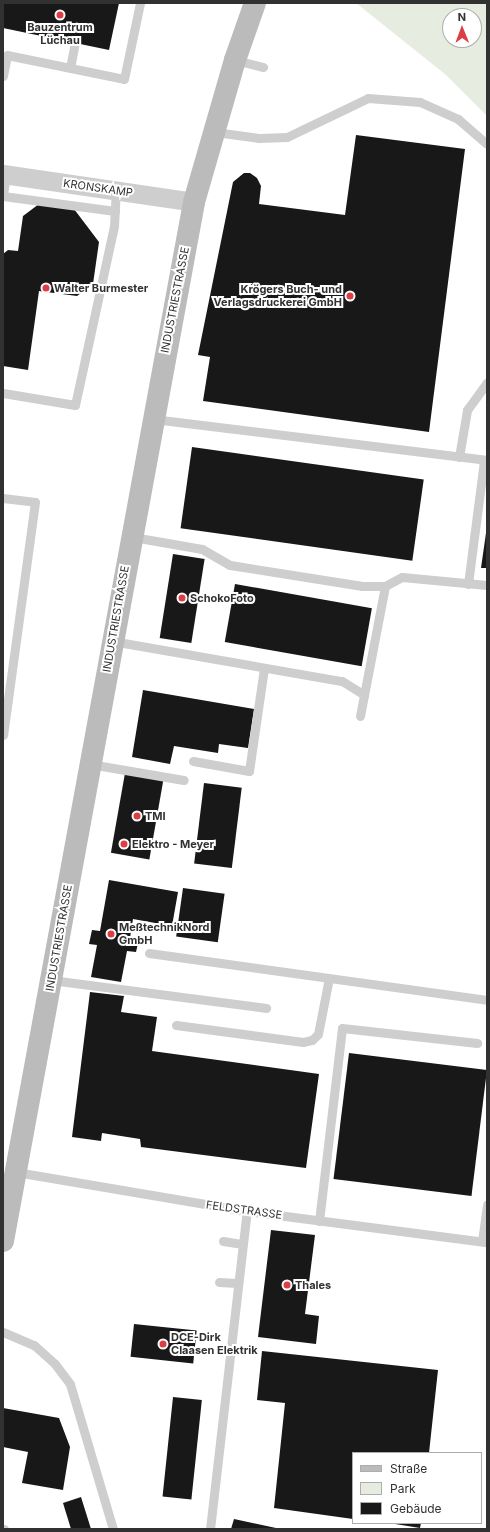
<!DOCTYPE html>
<meta charset="utf-8">
<style>
body{margin:0}
#map{position:relative;width:490px;height:1532px;overflow:hidden;background:#fff;font-family:Inter,sans-serif}
div>[style]{position:absolute}
.green>*{inset:0;background:#e6ede0}
.building>*{inset:0;background:#181818;transform-origin:0 0}
.lane>*{height:9px;margin:-4.5px;padding:0 4.5px;transform-origin:4.5px;border-radius:4.5px;background:#cecece}
.street>*{height:19px;margin:-9.5px;padding:0 9.5px;transform-origin:9.5px;border-radius:9.5px;background:#cecece}
.secondary>*{height:22px;margin:-11px;padding:0 11px;transform-origin:11px;border-radius:11px;background:#bbb}
.dots>*{width:11px;height:11px;translate:-50% -50%;box-sizing:border-box;border:2px solid #fff;border-radius:50%}
span{translate:-50% -50%;white-space:nowrap;text-align:center;line-height:1.15;-webkit-text-stroke:4px #fff;paint-order:stroke}
.poi-label{font-size:11px;color:#313131;font-weight:700}
.left{translate:0 -50%;text-align:left}
.right{translate:-100% -50%;text-align:right}
.street-label{font-size:11px;color:#313131}
.frame{position:absolute;inset:0;border:4px solid #313131;pointer-events:none}
.legend{position:absolute;left:352px;top:1452px;width:130px;height:72px;box-sizing:border-box;background:#fff;border:1px solid #adadad;margin:0;padding:5px 7px;list-style:none;font-size:12px;color:#313131}
.legend li{display:flex;align-items:center;gap:8px;height:20px}
.legend b{width:20px;border:1px solid #adadad}
.north{position:absolute;left:442px;top:8px;width:40px;height:40px;box-sizing:border-box;background:#fff;border:1px solid #adadad;border-radius:50%;rotate:359deg;font-size:11px;font-weight:700;line-height:16px;text-align:center;color:#313131}
.north::after{content:'';display:block;margin:auto;width:14px;height:18px;background:#dd3d44;clip-path:polygon(50% 0,100% 100%,50% 72%,0 100%)}
</style>
<div id="map">
<div class="green">
<i style="clip-path:polygon(evenodd,356px 3px,487px 3px,487px 116px,446px 75px,356px 3px,450px 16px,474px 16px,474px 40px,450px 40px,450px 16px)"></i>
</div>
<div class="building">
<i style="clip-path:polygon(3px 3px,119px 3px,109px 50px,3px 28px)"></i>
<i style="clip-path:polygon(356px 135px,465px 149px,429px 432px,203px 401px,210px 357px,198px 355px,233px 182px,244px 173px,250px 173px,257px 178px,261px 186px,259px 204px,345px 215px)"></i>
<i style="clip-path:polygon(39px 204px,74px 209px,99px 242px,93px 284px,77px 296px,39px 291px,28px 370px,3px 366px,3px 254px,8px 250px,18px 251px,23px 216px)"></i>
<i style="left:192px;top:447px;width:234px;height:82px;rotate:8deg"></i>
<i style="clip-path:polygon(486px 533px,487px 533px,487px 568px,481px 568px)"></i>
<i style="left:173px;top:554px;width:32px;height:85px;rotate:9deg"></i>
<i style="left:235px;top:584px;width:139px;height:59px;rotate:10deg"></i>
<i style="clip-path:polygon(143px 690px,254px 709px,248px 748px,219px 744px,218px 753px,174px 746px,170px 764px,132px 757px)"></i>
<i style="left:125px;top:773px;width:39px;height:81px;rotate:10deg"></i>
<i style="left:204px;top:783px;width:38px;height:81px;rotate:7deg"></i>
<i style="clip-path:polygon(109px 880px,178px 892px,172px 926px,133px 919px,130px 938px,139px 939px,136px 952px,127px 951px,121px 982px,91px 977px,97px 945px,89px 944px,92px 930px,100px 931px)"></i>
<i style="left:183px;top:888px;width:42px;height:49px;rotate:8deg"></i>
<i style="clip-path:polygon(90px 992px,124px 996px,121px 1012px,157px 1017px,152px 1051px,319px 1074px,306px 1168px,141px 1147px,140px 1139px,102px 1133px,101px 1141px,72px 1137px)"></i>
<i style="left:349px;top:1053px;width:139px;height:127px;rotate:7deg"></i>
<i style="clip-path:polygon(271px 1230px,315px 1235px,305px 1314px,319px 1316px,316px 1344px,258px 1337px)"></i>
<i style="left:134px;top:1324px;width:63px;height:33px;rotate:6deg"></i>
<i style="clip-path:polygon(262px 1351px,438px 1370px,429px 1453px,353px 1453px,353px 1519px,274px 1508px,285px 1403px,257px 1400px)"></i>
<i style="left:173px;top:1397px;width:29px;height:100px;rotate:6deg"></i>
<i style="clip-path:polygon(3px 1408px,59px 1418px,70px 1447px,63px 1490px,22px 1483px,28px 1452px,3px 1447px)"></i>
<i style="clip-path:polygon(81px 1497px,91px 1529px,71px 1529px,63px 1503px)"></i>
<i style="clip-path:polygon(234px 1519px,276px 1528px,276px 1529px,231px 1529px)"></i>
<i style="clip-path:polygon(389px 1523px,421px 1523px,420px 1528px)"></i>
</div>
<div class="lane">
<i style="left:235px;top:60px;width:29px;rotate:14deg"></i>
<i style="left:70px;top:68px;width:25px;rotate:-79deg"></i>
<i style="left:3px;top:76px;width:21px;rotate:-79deg"></i>
<i style="left:7px;top:55px;width:119px;rotate:11.6deg"></i>
<i style="left:124px;top:79px;width:78px;rotate:-78.1deg"></i>
<i style="left:215px;top:132px;width:44px;rotate:7.8deg"></i>
<i style="left:259px;top:138px;width:28px;rotate:-2deg"></i>
<i style="left:287px;top:137px;width:90px;rotate:-25.7deg"></i>
<i style="left:368px;top:98px;width:52px;rotate:4.4deg"></i>
<i style="left:420px;top:102px;width:42px;rotate:24.1deg"></i>
<i style="left:458px;top:119px;width:38px;rotate:41deg"></i>
<i style="left:3px;top:194px;width:20px;rotate:-81deg"></i>
<i style="left:3px;top:196px;width:113px;rotate:7.6deg"></i>
<i style="left:3px;top:393px;width:73px;rotate:9.5deg"></i>
<i style="left:75px;top:405px;width:183px;rotate:-77.7deg"></i>
<i style="left:114px;top:226px;width:36px;rotate:-87deg"></i>
<i style="left:153px;top:419px;width:337px;rotate:7deg"></i>
<i style="left:459px;top:457px;width:48px;rotate:-80.3deg"></i>
<i style="left:467px;top:410px;width:34px;rotate:-54deg"></i>
<i style="left:3px;top:498px;width:32px;rotate:7deg"></i>
<i style="left:35px;top:502px;width:235px;rotate:97.8deg"></i>
<i style="left:133px;top:537px;width:70px;rotate:9.9deg"></i>
<i style="left:202px;top:549px;width:32px;rotate:30deg"></i>
<i style="left:230px;top:565px;width:134px;rotate:9deg"></i>
<i style="left:362px;top:586px;width:23px"></i>
<i style="left:468px;top:584px;width:125px;rotate:-82.6deg"></i>
<i style="left:112px;top:641px;width:233px;rotate:9.9deg"></i>
<i style="left:342px;top:681px;width:26px;rotate:32deg"></i>
<i style="left:360px;top:716px;width:132px;rotate:-79.1deg"></i>
<i style="left:385px;top:586px;width:19px;rotate:-28deg"></i>
<i style="left:402px;top:577px;width:85px;rotate:5.4deg"></i>
<i style="left:193px;top:761px;width:57px;rotate:10.1deg"></i>
<i style="left:249px;top:771px;width:104px;rotate:-81.7deg"></i>
<i style="left:90px;top:764px;width:95px;rotate:9.7deg"></i>
<i style="left:149px;top:953px;width:341px;rotate:7.9deg"></i>
<i style="left:51px;top:980px;width:217px;rotate:7.4deg"></i>
<i style="left:176px;top:1025px;width:128px;rotate:7.6deg"></i>
<i style="left:303px;top:1042px;width:9px;rotate:-13deg"></i>
<i style="left:312px;top:1040px;width:8px;rotate:-45deg"></i>
<i style="left:318px;top:1034px;width:57px;rotate:-78.9deg"></i>
<i style="left:16px;top:1172px;width:234px;rotate:9.6deg"></i>
<i style="left:247px;top:1211px;width:242px;rotate:7.4deg"></i>
<i style="left:319px;top:1221px;width:194px;rotate:-83.2deg"></i>
<i style="left:342px;top:1028px;width:136px;rotate:6.3deg"></i>
<i style="left:223px;top:1241px;width:20px;rotate:9deg"></i>
<i style="left:482px;top:1241px;width:37px;rotate:-82deg"></i>
<i style="left:219px;top:1282px;width:18px;rotate:3deg"></i>
<i style="left:3px;top:1332px;width:34px;rotate:23deg"></i>
<i style="left:34px;top:1345px;width:28px;rotate:42deg"></i>
<i style="left:55px;top:1364px;width:25px;rotate:53deg"></i>
<i style="left:70px;top:1384px;width:151px;rotate:73.5deg"></i>
<i style="left:3px;top:1529px;width:1px"></i>
<i style="left:210px;top:1529px;width:320px;rotate:-83.4deg"></i>
</div>
<div class="street">
<i style="left:3px;top:174px;width:193px;rotate:8.3deg"></i>
</div>
<div class="secondary">
<i style="left:3px;top:1241px;width:1056px;rotate:-79.58deg"></i>
<i style="left:194px;top:202px;width:148px;rotate:-73.9deg"></i>
<i style="left:235px;top:60px;width:60px;rotate:-70.7deg"></i>
</div>
<div class="dots">
<i style="left:60px;top:15px;background:#dd3d44"></i>
<i style="left:46px;top:288px;background:#dd3d44"></i>
<i style="left:350px;top:296px;background:#dd3d44"></i>
<i style="left:182px;top:598px;background:#dd3d44"></i>
<i style="left:137px;top:816px;background:#dd3d44"></i>
<i style="left:124px;top:844px;background:#dd3d44"></i>
<i style="left:111px;top:934px;background:#dd3d44"></i>
<i style="left:287px;top:1285px;background:#dd3d44"></i>
<i style="left:163px;top:1344px;background:#dd3d44"></i>
</div>
<div class="poi-label">
<span style="left:60px;top:34px">Bauzentrum<br>Lüchau</span>
<span class="left" style="left:54px;top:288px">Walter Burmester</span>
<span class="right" style="left:342px;top:296px">Krögers Buch- und<br>Verlagsdruckerei GmbH</span>
<span class="left" style="left:190px;top:598px">SchokoFoto</span>
<span class="left" style="left:145px;top:816px">TMI</span>
<span class="left" style="left:132px;top:844px">Elektro - Meyer</span>
<span class="left" style="left:119px;top:934px">MeßtechnikNord<br>GmbH</span>
<span class="left" style="left:295px;top:1285px">Thales</span>
<span class="left" style="left:171px;top:1344px">DCE-Dirk<br>Claasen Elektrik</span>
</div>
<div class="street-label">
<span style="left:98px;top:188px;rotate:8deg">KRONSKAMP</span>
<span style="left:175px;top:300px;rotate:-79deg">INDUSTRIESTRASSE</span>
<span style="left:116px;top:619px;rotate:-80deg">INDUSTRIESTRASSE</span>
<span style="left:59px;top:938px;rotate:-80deg">INDUSTRIESTRASSE</span>
<span style="left:244px;top:1210px;rotate:8deg">FELDSTRASSE</span>
</div>
<div class="frame"></div>
<ul class="legend">
<li><b style="height:5px;background:#bbb"></b>Straße</li>
<li><b style="height:11px;background:#e6ede0"></b>Park</li>
<li><b style="height:11px;background:#181818"></b>Gebäude</li>
</ul>
<div class="north">N</div>
</div>
